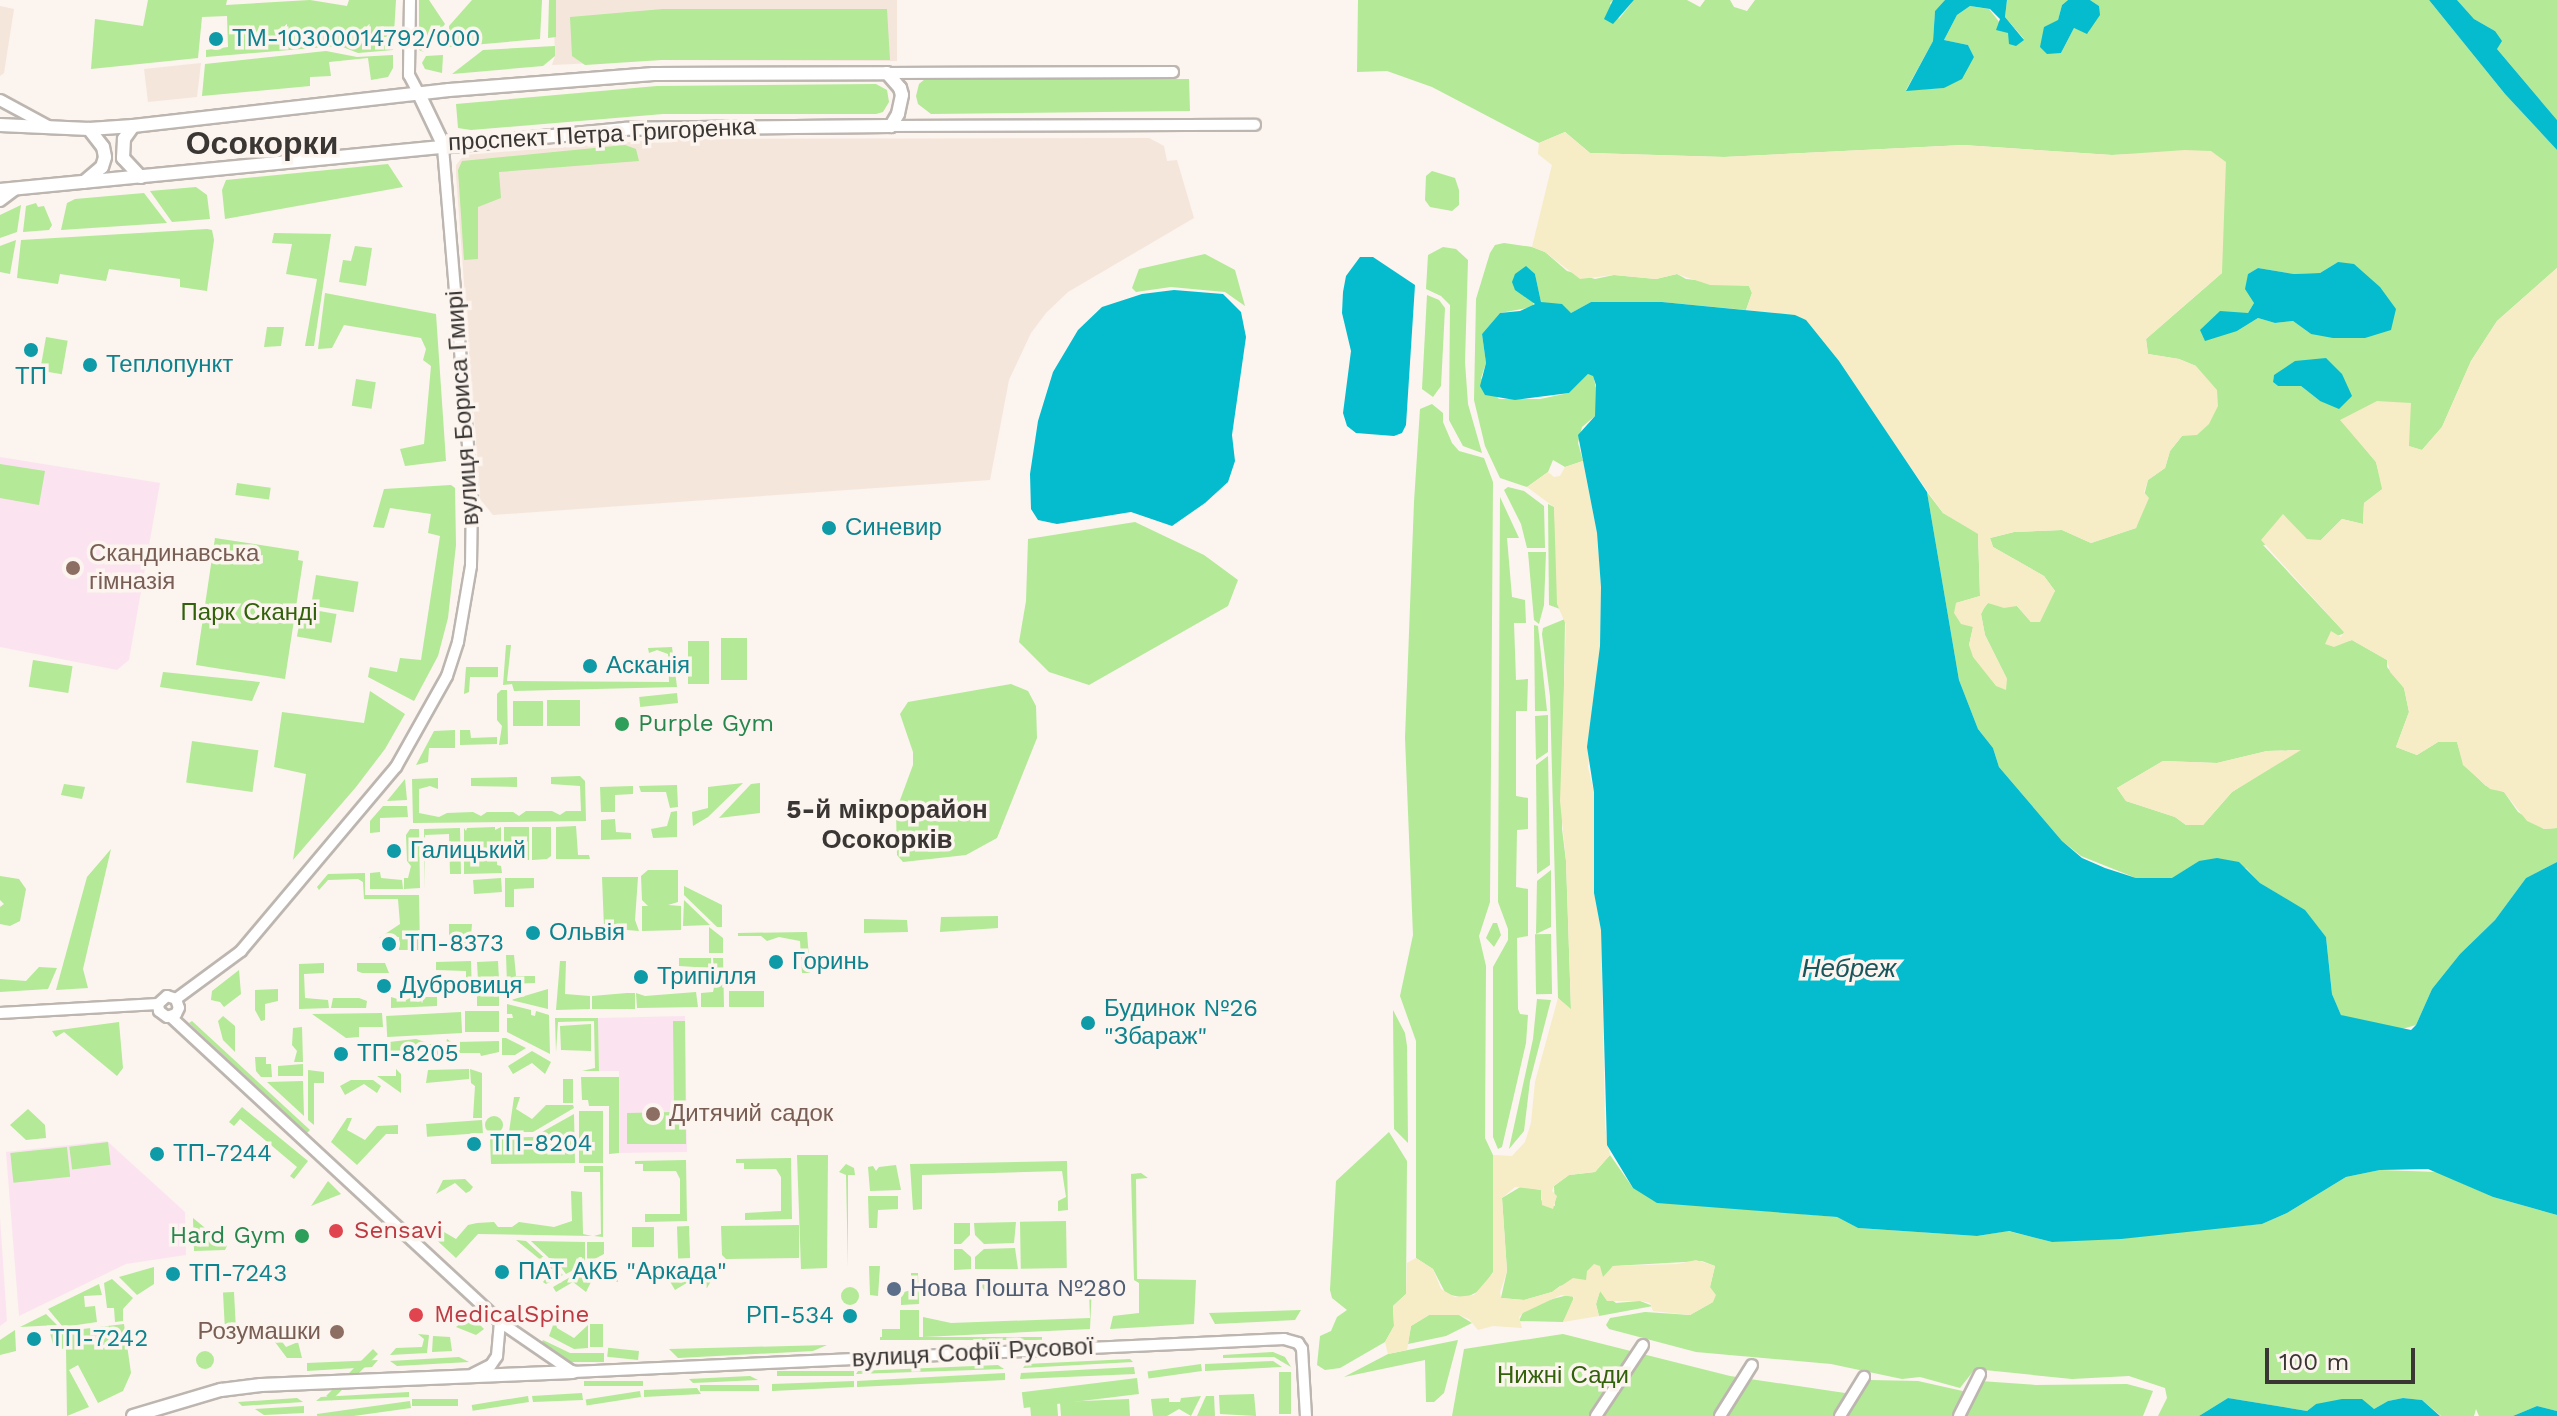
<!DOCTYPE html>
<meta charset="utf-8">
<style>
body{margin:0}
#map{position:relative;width:2557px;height:1416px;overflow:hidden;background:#fcf4ee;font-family:"Work Sans",sans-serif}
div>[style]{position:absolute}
.built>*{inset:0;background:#f5e6dc}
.education>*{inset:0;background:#fbe4f0}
.green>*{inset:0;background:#b3e997;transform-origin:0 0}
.round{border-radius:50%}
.sand>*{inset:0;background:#f6ecc6}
.water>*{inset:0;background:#04bccd}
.roads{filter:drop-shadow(2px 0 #bdb6b0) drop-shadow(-2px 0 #bdb6b0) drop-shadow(0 2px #bdb6b0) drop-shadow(0 -2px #bdb6b0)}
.minor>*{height:10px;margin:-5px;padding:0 5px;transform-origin:5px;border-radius:5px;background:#fff}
.tertiary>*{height:12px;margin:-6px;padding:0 6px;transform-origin:6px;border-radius:6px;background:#fff}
.dots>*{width:22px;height:22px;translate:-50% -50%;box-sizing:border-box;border:4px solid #fcf4ee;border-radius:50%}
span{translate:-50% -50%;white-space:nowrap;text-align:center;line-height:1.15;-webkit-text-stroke:7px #fcf4ee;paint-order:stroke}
.culture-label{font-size:24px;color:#0d838f}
.left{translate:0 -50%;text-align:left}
.right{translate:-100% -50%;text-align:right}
.street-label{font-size:24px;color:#393634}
.education-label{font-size:24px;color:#785e54}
.park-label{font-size:24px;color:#31610b}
.leisure-label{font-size:24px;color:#27864d}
.health-label{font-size:24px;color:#be3a42}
.service-label{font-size:24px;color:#4e5e75}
.neighbourhood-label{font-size:26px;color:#393634;font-weight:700}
.water-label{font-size:26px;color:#18565d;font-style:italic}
.district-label{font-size:32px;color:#393634;font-weight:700}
.scale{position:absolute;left:2265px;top:1348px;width:150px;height:36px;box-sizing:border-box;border:4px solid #393634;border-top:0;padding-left:10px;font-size:24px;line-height:28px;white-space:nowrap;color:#393634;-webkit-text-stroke:6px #fcf4ee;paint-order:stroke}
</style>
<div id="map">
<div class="built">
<i style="clip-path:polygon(553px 0,897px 0,897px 61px,661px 60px,552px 65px,555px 56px)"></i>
<i style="clip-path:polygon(0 6px,14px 9px,4px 73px,0 76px)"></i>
<i style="clip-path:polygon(201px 63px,197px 97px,148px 102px,144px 69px)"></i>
<i style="clip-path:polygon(1149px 138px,1164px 146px,1167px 161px,1177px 160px,1194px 218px,1068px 292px,1046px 313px,1031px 333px,1009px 380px,990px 480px,493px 515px,480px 499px,456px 175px,456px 165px,464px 155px,666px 139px)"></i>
</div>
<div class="education">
<i style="clip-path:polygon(0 457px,160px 483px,129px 660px,117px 670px,0 647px)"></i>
<i style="clip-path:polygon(685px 1016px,687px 1152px,619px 1153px,619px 1071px,599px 1071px,598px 1018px)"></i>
<i style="clip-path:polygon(107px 1141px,185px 1212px,186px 1255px,126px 1264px,19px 1316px,6px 1152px)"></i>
<i style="clip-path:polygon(0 1217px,7px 1321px,0 1326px)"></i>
</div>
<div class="green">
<i style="clip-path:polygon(148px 0,227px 0,226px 5px,310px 0,347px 6px,349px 0,396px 0,393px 50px,358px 53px,340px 46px,325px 47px,206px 57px,206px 50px,228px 47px,227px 16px,202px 17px,198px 58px,91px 69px,95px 19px,143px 26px)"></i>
<i style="clip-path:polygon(419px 0,429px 0,445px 24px,423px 52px,419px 50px)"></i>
<i style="clip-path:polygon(472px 0,542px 0,540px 39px,449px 47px,449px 26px)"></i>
<i style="clip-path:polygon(549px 0,556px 0,556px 37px,548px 38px)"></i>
<i style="clip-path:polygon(evenodd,1358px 0,1613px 0,1610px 3px,1619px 19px,1634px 0,1687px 0,1700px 7px,1705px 0,1730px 0,1734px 7px,1747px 11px,1755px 0,1945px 0,1935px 11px,1933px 41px,1906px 90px,1944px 88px,1974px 57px,1968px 45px,1944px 40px,1957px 15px,1970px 6px,1989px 9px,2008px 33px,2024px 39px,2005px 17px,2007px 0,2068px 0,2062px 5px,2058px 20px,2061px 53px,2074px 28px,2088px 33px,2099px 6px,2090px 0,2429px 0,2505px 94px,2557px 150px,2557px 268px,2497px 321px,2471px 361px,2442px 427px,2422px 450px,2408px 446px,2410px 403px,2341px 420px,2376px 462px,2383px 489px,2364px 503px,2363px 524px,2342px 519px,2321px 540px,2263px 545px,2345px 633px,2337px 636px,2337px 644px,2352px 640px,2387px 660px,2387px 667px,2404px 688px,2409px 712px,2396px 747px,2417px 755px,2438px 742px,2457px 742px,2464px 765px,2486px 786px,2504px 792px,2518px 812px,2544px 829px,2557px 828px,2557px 862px,2526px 878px,2495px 920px,2460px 954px,2432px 989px,2416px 1025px,2402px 1029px,2350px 1019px,2341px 1015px,2332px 994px,2326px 937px,2304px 910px,2260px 883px,2246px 868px,2199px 861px,2173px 878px,2136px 878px,2081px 856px,2062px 841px,1999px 767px,1993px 748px,1978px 729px,1959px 680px,1927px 492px,1943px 513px,1978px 533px,1980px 596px,1956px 603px,1973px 627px,1969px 645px,2007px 679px,1985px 635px,1981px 614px,1984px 608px,1988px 603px,2017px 606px,2031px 622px,2055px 591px,2044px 576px,1993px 547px,1990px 538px,2014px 532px,2062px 530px,2091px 543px,2136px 528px,2148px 480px,2165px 468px,2170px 451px,2182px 436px,2196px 366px,2179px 359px,2148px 354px,2146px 339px,2222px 273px,2211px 151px,2112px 155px,1963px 145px,1724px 157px,1590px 153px,1565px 132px,1539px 143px,1432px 87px,1387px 71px,1357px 72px,1358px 0,2338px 262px,2311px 334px,2293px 321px,2275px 323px,2258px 318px,2237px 331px,2238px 313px,2248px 313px,2254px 303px,2248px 274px,2258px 268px,2294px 274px,2320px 273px,2338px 262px,1358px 0,2326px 358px,2320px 401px,2301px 386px,2278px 386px,2273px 382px,2274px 375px,2326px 358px,1358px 0,2299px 750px,2232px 792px,2203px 825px,2186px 825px,2175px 817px,2126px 801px,2117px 788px,2163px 761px,2217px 763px,2267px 751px,2299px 750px)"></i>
<i style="clip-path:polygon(2457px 0,2557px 0,2557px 120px,2497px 49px,2495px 31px,2474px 19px)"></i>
<i style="clip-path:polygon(663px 9px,887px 9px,890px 60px,661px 60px,585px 65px,572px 56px,570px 17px)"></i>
<i style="clip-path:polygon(555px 46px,555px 56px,543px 66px,452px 74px,483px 50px)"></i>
<i style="clip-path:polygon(326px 51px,357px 57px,393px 55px,393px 68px,388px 77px,371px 80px,368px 58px,329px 62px,331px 76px,310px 77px,310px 86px,202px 96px,205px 64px)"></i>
<i style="clip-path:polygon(443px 55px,442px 73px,425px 69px,422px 63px,426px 56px)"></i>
<i style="clip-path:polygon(925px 79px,1189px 79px,1190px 111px,931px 114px,918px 104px,916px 96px,919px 84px)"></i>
<i style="clip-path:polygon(876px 84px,887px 90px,889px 102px,883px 112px,876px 114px,663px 114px,471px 130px,458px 128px,456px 104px,657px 86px)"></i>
<i style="clip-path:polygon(625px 145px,636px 149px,639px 161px,499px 172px,501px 198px,478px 207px,478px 259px,464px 260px,458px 170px,462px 161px)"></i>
<i style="clip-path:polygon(388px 164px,403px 187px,225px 219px,222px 190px,226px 180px)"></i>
<i style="clip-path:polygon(1432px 171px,1455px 178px,1459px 190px,1459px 205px,1452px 211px,1430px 207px,1425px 200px,1426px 176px)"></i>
<i style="clip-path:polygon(196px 187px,207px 195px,210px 219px,172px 222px,150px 191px)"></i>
<i style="clip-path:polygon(144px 193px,167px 223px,61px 230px,67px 203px,75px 199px)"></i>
<i style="clip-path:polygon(36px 203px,38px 207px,44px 206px,52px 225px,49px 230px,23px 232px,26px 206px)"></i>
<i style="clip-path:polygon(21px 205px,17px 232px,0 238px,0 215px)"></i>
<i style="clip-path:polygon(207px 229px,212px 230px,214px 240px,207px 291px,180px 287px,180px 279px,109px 269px,106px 281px,60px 274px,58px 284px,17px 278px,21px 240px)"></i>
<i style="clip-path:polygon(274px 233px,331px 234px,314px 346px,305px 346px,317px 279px,286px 274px,292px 244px,272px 243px)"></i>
<i style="clip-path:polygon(16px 240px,10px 274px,0 272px,0 246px)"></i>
<i style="clip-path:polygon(1504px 243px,1532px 247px,1545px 252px,1567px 271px,1595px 279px,1614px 275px,1656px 279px,1677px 274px,1686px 279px,1749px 286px,1752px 293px,1746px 310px,1662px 302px,1591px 302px,1571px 313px,1541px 302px,1535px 274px,1533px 307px,1500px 313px,1482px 334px,1486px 363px,1481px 378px,1499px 399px,1540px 399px,1569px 393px,1588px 374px,1593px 375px,1598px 397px,1595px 416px,1582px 427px,1578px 443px,1583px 461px,1565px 467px,1553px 460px,1548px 472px,1527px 487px,1500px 478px,1485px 446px,1474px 400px,1476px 299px,1490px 253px,1495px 245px)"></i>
<i style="clip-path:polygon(355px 246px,372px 248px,366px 286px,339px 282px,343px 260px,351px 261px)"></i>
<i style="clip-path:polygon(1443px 247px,1456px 249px,1468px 260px,1465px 362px,1468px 404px,1482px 453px,1463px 446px,1449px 420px,1450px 305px,1441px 296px,1426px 289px,1428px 255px)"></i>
<i style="clip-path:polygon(1205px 254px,1235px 270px,1245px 306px,1225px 292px,1171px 287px,1136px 292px,1132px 288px,1139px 269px)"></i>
<i style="clip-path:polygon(325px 293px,436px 314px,446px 461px,405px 466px,400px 449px,424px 444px,431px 366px,423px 360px,426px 349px,421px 338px,344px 325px,332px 348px,318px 349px)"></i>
<i style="clip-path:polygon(1427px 295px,1439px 300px,1445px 308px,1441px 386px,1433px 397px,1422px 389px)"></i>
<i style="clip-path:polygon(267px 327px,284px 327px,281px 346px,264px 347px)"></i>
<i style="left:46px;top:337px;width:22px;height:34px;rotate:10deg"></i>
<i style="left:356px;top:379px;width:20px;height:27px;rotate:9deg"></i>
<i style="clip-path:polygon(1432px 404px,1443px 413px,1443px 422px,1452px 443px,1459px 451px,1484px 458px,1493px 482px,1490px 902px,1479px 936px,1486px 966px,1485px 1138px,1493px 1155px,1495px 1260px,1493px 1272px,1481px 1290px,1465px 1298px,1446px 1294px,1433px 1269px,1416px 1258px,1416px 1041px,1400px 996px,1413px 935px,1405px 738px,1414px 502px,1420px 409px)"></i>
<i style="clip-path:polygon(0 464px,45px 471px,39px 505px,0 498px)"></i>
<i style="left:237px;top:483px;width:34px;height:12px;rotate:8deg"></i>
<i style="clip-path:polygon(451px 485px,455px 488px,456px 545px,448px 618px,438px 656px,414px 701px,368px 677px,370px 667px,397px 672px,400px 658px,421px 660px,440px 536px,428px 533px,431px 514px,390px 508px,384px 528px,373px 527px,384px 489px)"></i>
<i style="clip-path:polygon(1508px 487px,1524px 491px,1544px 506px,1545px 548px,1527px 548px,1521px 524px,1504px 490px)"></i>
<i style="clip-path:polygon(1500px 497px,1519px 538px,1507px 538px,1512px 597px,1525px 600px,1526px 623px,1514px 623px,1516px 680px,1528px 679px,1527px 711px,1516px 711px,1516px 796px,1528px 798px,1528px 829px,1517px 830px,1516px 887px,1528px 889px,1528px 936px,1517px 938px,1518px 1009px,1520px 1014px,1528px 1015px,1526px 1043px,1502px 1147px,1498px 1149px,1493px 1137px,1493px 967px,1508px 940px,1508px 929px,1498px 902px)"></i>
<i style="clip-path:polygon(1548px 504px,1554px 507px,1560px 609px,1549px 605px)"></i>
<i style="clip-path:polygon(1135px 522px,1204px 555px,1238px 580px,1228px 606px,1089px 685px,1049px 672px,1019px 642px,1026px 601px,1028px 539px)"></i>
<i style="clip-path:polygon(215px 538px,299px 551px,298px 560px,303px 561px,285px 679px,196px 665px)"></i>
<i style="clip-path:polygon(1528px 552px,1546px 552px,1544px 605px,1539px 624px,1534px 620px)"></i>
<i style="left:316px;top:575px;width:43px;height:31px;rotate:9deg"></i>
<i style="left:302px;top:608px;width:35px;height:29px;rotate:10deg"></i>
<i style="clip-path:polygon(1565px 619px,1562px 829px,1566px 861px,1571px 1010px,1558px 998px,1550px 696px,1542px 634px,1543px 628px)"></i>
<i style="clip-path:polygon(1534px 625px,1538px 626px,1547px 711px,1535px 711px)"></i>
<i style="left:721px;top:638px;width:26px;height:42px"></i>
<i style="left:709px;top:641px;width:43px;height:21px;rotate:90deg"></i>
<i style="clip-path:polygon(506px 645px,511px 645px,507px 681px,669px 682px,668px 654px,657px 650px,649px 653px,648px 648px,672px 647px,677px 687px,514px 691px,512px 684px,503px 685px)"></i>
<i style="left:33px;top:660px;width:40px;height:27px;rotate:9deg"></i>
<i style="clip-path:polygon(466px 667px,498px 667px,498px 677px,470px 677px,469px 692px,464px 694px)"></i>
<i style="clip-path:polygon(163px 672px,260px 682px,252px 701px,160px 687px)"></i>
<i style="clip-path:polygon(1011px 684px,1028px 691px,1036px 706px,1037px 738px,997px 838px,966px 855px,903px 862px,897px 855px,896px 811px,913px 765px,913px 752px,900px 714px,908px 702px)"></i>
<i style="clip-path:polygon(501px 690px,507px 690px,508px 744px,499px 745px,502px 726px,497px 720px,497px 694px)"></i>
<i style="clip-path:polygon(370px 691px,405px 714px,385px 749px,356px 787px,293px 860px,306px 774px,274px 767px,282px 712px,364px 723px)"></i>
<i style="left:677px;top:693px;width:10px;height:38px;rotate:84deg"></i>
<i style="left:547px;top:700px;width:33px;height:26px"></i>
<i style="left:513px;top:701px;width:30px;height:25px"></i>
<i style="clip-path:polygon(1548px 715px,1548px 752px,1536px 760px,1535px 716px)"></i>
<i style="clip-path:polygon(455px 730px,455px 748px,429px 748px,428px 762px,416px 765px,434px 731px)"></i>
<i style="clip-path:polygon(460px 730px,470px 730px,471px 738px,497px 737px,497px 744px,460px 745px)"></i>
<i style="left:192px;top:741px;width:67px;height:42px;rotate:8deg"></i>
<i style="clip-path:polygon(1548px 756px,1550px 865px,1537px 874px,1536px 765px)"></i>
<i style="clip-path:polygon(580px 776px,585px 781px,586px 821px,413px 823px,412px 779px,438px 778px,438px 789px,430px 786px,419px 789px,419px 813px,439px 817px,447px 813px,473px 812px,481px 816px,487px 812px,513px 812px,519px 816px,526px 811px,552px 811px,560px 815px,566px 811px,581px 811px,580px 786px,551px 784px,551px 777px)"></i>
<i style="clip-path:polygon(517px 777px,517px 787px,471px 786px,471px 778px)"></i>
<i style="clip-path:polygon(405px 779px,407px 800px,387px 801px)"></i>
<i style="clip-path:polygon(743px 783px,708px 817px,693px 826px,692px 812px,708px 808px,708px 787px)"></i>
<i style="clip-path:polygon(760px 783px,760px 813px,719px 818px,751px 784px)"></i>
<i style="clip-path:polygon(64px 784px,85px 787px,82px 799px,61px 795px)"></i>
<i style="clip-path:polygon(677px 785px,678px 807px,670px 808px,666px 792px,641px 792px,639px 786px)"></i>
<i style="clip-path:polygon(633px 786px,633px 794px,615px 795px,615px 812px,601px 812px,600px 787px)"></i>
<i style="clip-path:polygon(383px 806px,407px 806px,408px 817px,380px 818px,380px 832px,370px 833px,370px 821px)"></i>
<i style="clip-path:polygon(677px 811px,677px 837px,653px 838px,651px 829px,667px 826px,671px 812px)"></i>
<i style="clip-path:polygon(615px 819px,616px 832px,631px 833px,631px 839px,601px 840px,601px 820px)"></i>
<i style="clip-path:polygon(576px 826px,578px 855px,589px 855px,590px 859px,556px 859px,556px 827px)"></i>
<i style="clip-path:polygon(495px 827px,495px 830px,501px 827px,501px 860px,497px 861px,497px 865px,501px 866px,502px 873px,464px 874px,464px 828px,466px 831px,467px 828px)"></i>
<i style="left:504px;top:827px;width:25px;height:33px"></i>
<i style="clip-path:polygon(532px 827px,551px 827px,551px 856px,547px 859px,532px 860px)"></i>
<i style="clip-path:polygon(460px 828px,461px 874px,450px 874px,449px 834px,425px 835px,425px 890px,424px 829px)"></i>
<i style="clip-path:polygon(410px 829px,419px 829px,420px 888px,404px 889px,404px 878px,408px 878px,411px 866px,407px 861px,406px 835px)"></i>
<i style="clip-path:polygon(111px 849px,83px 969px,88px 988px,56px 990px,87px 877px)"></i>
<i style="clip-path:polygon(648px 870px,678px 870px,678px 902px,668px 905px,681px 906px,681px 930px,642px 931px,642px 906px,648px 906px,642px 900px,641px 876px)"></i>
<i style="clip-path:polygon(1551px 870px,1551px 927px,1536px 934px,1537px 881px)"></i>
<i style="clip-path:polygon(380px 872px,381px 878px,402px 880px,403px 889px,370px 889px,370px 873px)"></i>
<i style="clip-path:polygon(365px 873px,365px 895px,419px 895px,420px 950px,399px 950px,399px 937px,379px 938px,400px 924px,398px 899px,364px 899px,363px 882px,358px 879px,328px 880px,319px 890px,317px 887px,328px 874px)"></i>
<i style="clip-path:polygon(0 876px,19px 879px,26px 889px,20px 921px,10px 926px,0 924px,0 907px,4px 904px,0 900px)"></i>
<i style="clip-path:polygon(602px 877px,638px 877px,635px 920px,639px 931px,604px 928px)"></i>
<i style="left:501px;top:878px;width:14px;height:28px;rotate:86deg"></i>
<i style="clip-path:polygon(505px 878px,534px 878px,534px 888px,514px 889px,514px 907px,505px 907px)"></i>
<i style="clip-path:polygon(684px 886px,722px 905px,722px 927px,717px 927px,684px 895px)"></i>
<i style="clip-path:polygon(684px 900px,710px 925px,683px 926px)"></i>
<i style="clip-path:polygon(998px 916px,998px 928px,940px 932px,941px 917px)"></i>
<i style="clip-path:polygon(864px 919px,907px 920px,908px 932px,864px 933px)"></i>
<i style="clip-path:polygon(1493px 923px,1497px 923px,1501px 935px,1494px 947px,1486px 938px)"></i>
<i style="clip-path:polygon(449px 924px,472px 924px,470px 947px,441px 949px,440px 946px,449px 945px)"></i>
<i style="clip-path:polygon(709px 927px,723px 938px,723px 953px,709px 953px)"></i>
<i style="clip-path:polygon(807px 932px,810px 973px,802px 973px,800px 941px,779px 937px,767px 941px,761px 936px,738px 936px,738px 933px)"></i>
<i style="left:1551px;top:934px;width:60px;height:16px;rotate:89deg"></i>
<i style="clip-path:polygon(506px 955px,514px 955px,516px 976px,535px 976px,535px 983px,507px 984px)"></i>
<i style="clip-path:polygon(679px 958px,711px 958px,711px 968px,679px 966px)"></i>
<i style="clip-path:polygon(713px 958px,723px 958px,724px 1007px,701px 1007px,701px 993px,713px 992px,715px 983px)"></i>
<i style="clip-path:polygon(471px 961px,472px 994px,466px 994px,466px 971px,436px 970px,436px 962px)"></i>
<i style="left:498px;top:961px;width:20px;height:21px;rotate:87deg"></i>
<i style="clip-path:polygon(560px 961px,566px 961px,565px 994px,590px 996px,590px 1009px,556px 1010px)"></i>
<i style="clip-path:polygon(324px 963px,324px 973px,304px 974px,305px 998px,328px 1000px,329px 1008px,299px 1009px,299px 964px)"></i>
<i style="clip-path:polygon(357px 963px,385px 963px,389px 973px,362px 973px,357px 971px)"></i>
<i style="clip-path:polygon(39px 967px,57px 968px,48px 989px,0 992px,0 979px,26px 981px)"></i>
<i style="clip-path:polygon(239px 970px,241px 994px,224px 1007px,220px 1002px,211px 1000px,212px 991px)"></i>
<i style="left:477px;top:986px;width:22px;height:20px"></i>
<i style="clip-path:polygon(278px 989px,278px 1001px,265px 1004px,265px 1020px,261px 1021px,255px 1010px,255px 990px)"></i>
<i style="clip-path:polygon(548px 989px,548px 1009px,511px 1000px)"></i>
<i style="left:729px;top:991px;width:35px;height:16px"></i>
<i style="clip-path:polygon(696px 992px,698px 1007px,637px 1008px,636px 993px,645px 996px)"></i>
<i style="clip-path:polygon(627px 993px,635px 993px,635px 1009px,592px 1009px,592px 996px)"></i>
<i style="clip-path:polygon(391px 997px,404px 1001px,412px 997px,437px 997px,437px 1006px,391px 1008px)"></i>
<i style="clip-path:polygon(333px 998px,359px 998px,367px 1001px,366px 1008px,331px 1008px)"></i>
<i style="clip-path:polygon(1537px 999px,1551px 1000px,1530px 1081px,1524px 1131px,1509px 1149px,1533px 1039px)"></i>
<i style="clip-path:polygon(507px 1004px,531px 1010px,531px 1015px,535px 1016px,536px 1011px,549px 1015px,550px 1054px,507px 1032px,507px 1018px,513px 1018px,512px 1014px,507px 1014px)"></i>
<i style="clip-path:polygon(1393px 1010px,1405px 1033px,1407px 1046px,1408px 1143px,1394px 1129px)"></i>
<i style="left:499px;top:1011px;width:21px;height:34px;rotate:90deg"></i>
<i style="left:461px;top:1012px;width:21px;height:75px;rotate:87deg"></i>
<i style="clip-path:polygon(382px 1013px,383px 1027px,359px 1027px,359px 1037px,346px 1038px,312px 1014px)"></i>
<i style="clip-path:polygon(223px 1016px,235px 1026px,235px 1052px,223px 1040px,218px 1021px)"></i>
<i style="clip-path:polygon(555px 1018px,598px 1018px,599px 1071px,582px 1071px,595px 1068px,594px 1021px,558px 1022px,556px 1052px)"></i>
<i style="clip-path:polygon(192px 1021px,310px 1130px,307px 1133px,189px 1023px)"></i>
<i style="clip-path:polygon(673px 1021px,685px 1021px,686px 1144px,627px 1144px,627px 1113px,674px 1112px)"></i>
<i style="clip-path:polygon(119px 1022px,123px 1068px,117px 1076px,64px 1032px,56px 1037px,52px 1031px)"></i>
<i style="clip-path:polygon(591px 1024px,591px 1051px,561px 1050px,560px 1026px)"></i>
<i style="clip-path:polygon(302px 1027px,303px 1062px,294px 1062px,297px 1051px,292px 1045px,293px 1028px)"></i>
<i style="clip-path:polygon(502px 1038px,506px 1038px,526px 1048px,515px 1055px,502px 1055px)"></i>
<i style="clip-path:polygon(416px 1039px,425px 1042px,425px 1053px,396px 1054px,395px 1057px,384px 1054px,389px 1042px)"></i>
<i style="clip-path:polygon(447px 1039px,454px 1044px,454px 1055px,429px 1056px,429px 1044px,446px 1044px)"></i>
<i style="clip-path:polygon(499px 1041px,499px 1052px,481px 1056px,480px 1053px,457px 1053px,457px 1042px)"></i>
<i style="clip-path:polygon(532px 1051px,551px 1062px,545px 1074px,532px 1063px,513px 1074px,508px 1066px)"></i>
<i style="clip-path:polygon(255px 1057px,266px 1057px,266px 1064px,271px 1064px,272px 1077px,261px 1077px,256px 1071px)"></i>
<i style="clip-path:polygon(303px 1064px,303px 1076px,278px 1076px,278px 1066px)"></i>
<i style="clip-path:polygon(396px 1069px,401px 1074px,401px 1093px,377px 1076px,396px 1076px)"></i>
<i style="clip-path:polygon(469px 1069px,469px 1079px,426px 1083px,428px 1070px)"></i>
<i style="clip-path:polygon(470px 1069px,482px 1073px,482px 1118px,473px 1118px,475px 1086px,471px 1083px)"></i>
<i style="clip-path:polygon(308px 1070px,324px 1072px,324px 1083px,314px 1083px,314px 1125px,308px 1120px)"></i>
<i style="clip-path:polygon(581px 1077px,619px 1077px,619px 1153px,609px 1154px,609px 1106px,589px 1106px,588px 1100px,582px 1100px)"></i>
<i style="left:563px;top:1079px;width:10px;height:24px"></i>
<i style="clip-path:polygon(351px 1080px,373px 1080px,381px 1086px,377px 1093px,364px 1084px,345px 1095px,340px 1086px)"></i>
<i style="clip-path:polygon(303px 1081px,304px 1116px,267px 1082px)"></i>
<i style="clip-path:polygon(514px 1097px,520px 1097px,516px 1109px,532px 1119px,546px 1105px,573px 1105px,574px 1108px,533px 1132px,509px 1132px)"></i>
<i style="clip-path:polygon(242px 1107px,308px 1161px,294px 1179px,290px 1176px,297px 1167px,240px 1119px,234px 1126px,229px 1122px)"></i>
<i style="clip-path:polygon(28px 1109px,45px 1125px,46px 1138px,26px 1140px,10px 1125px)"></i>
<i style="left:579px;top:1111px;width:24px;height:52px"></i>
<i style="clip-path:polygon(574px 1114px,575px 1163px,491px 1164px,490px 1138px,533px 1137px)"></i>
<i class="round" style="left:485px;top:1116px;width:18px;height:18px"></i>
<i style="clip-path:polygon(347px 1118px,352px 1118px,347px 1130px,365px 1140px,377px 1126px,398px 1125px,398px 1134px,386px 1134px,357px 1165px,331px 1142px)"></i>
<i style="left:482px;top:1120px;width:13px;height:56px;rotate:86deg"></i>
<i style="clip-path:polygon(1389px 1132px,1407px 1161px,1406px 1294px,1393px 1306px,1394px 1326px,1385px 1342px,1340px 1368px,1325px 1370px,1317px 1365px,1320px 1336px,1331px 1331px,1337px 1317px,1347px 1310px,1332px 1298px,1330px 1290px,1336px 1181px)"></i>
<i style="left:108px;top:1142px;width:23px;height:39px;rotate:83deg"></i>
<i style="left:67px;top:1147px;width:30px;height:57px;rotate:84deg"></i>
<i style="clip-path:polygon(797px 1155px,828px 1155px,827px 1268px,801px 1269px)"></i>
<i style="clip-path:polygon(1610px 1155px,1633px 1188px,1755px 1210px,1837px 1217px,1858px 1228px,1977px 1236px,2008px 1231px,2052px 1242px,2262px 1224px,2287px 1213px,2346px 1177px,2380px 1170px,2437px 1172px,2493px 1197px,2557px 1215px,2557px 1411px,2537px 1406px,2513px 1416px,2479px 1416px,2476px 1409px,2474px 1416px,2441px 1416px,2422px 1400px,2403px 1398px,2388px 1401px,2374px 1409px,2316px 1404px,2307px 1411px,2228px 1398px,2199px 1416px,2158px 1416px,2167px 1398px,2165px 1388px,2129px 1376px,2072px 1379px,1975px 1369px,1960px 1388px,1920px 1377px,1902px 1379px,1831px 1364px,1696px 1352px,1609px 1329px,1606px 1325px,1610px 1318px,1645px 1312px,1690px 1315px,1713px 1302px,1710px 1287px,1715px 1266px,1702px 1261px,1613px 1266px,1605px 1277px,1589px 1276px,1586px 1281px,1560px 1286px,1552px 1292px,1524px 1300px,1501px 1298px,1507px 1271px,1502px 1198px,1522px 1186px,1541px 1190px,1541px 1200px,1555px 1206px,1554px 1186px,1569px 1175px,1595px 1172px)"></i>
<i style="clip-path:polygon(791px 1158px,792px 1219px,745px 1220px,745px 1213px,781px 1211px,781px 1177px,776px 1169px,744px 1169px,744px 1163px,736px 1163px,736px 1159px)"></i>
<i style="clip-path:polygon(686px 1160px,687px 1221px,645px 1222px,645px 1214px,680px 1214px,680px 1179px,676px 1171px,643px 1171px,643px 1164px,635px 1164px,635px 1161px)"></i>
<i style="clip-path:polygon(1067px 1161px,1068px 1210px,1058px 1211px,1058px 1201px,1066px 1197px,1062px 1171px,922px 1175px,922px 1209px,913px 1210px,910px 1164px)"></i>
<i style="clip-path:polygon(846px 1164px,854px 1168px,855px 1175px,848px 1175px,848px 1268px,846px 1175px,839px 1172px)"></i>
<i style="clip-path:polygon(896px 1165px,901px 1190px,870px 1191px,868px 1167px,873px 1166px,876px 1171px,879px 1167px)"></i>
<i style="clip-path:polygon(584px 1166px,603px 1166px,603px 1237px,594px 1236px,601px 1234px,600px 1172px,584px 1172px)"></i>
<i style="clip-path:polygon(1141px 1173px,1148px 1178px,1136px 1179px,1137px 1279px,1196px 1280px,1194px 1324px,1110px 1329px,1113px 1316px,1139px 1313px,1139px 1283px,1134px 1280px,1131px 1174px)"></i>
<i style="clip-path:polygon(465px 1179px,473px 1187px,470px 1191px,466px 1193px,455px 1183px,436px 1194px,443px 1180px)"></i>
<i style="clip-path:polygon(328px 1181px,341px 1194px,311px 1206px)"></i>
<i style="clip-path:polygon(571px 1191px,582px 1192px,583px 1234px,592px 1236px,478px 1234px,456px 1258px,429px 1233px,438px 1221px,439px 1229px,456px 1239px,468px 1225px,477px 1223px,494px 1222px,498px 1227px,512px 1227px,519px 1222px,554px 1227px,572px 1221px)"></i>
<i style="clip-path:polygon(868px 1196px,898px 1196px,898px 1209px,878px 1210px,877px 1228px,869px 1228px)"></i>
<i style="clip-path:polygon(193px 1218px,227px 1246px,225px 1250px,194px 1251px)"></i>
<i style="left:1066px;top:1221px;width:47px;height:46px;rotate:89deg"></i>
<i style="clip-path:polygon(1016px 1222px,1014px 1243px,984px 1244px,975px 1235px,974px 1223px)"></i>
<i style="clip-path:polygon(954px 1223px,970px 1223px,970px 1235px,961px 1244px,954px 1244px)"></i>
<i style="clip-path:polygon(799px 1225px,799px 1258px,726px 1259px,722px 1255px,721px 1226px)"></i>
<i style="left:689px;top:1226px;width:32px;height:12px;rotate:88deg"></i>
<i style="left:632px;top:1227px;width:22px;height:20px"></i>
<i style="clip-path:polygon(516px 1240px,526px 1241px,563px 1275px,546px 1284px,543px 1282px,553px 1270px)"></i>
<i style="clip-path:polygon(531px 1241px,585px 1242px,585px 1264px,566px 1274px,555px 1259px,549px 1258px)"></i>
<i style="clip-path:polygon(587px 1242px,604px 1242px,604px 1254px,587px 1263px)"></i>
<i style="clip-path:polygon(1015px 1248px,1018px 1269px,975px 1269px,975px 1257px,984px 1249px)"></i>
<i style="clip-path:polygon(954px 1249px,962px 1249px,971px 1257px,971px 1269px,954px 1270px)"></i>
<i style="clip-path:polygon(607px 1258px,608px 1269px,618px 1269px,618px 1282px,584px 1270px)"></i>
<i style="clip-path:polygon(869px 1266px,880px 1266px,878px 1296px,870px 1295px)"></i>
<i style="clip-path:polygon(154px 1267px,154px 1284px,137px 1295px,119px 1277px)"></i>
<i style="clip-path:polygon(701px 1271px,711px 1281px,707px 1288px,695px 1278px,675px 1290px,668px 1278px,671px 1272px)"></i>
<i style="clip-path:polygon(577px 1273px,592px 1280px,586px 1292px,573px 1282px,556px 1292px,553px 1287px)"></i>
<i style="clip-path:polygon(911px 1273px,918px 1273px,919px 1304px,901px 1305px,901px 1293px,911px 1290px)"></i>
<i style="clip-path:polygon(112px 1279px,133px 1298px,123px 1309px,123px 1321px,115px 1322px,114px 1308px,107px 1308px,104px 1283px)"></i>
<i style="clip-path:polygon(1026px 1283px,1026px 1291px,985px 1291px,979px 1284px)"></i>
<i style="clip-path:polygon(1059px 1283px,1092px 1285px,1090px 1329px,923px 1337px,923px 1317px,951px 1323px,1090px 1318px,1089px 1290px,1065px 1290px,1060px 1288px)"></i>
<i style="clip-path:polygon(99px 1284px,102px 1295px,84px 1296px,85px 1307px,95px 1306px,97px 1322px,63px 1327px,48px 1309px)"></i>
<i class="round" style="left:841px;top:1287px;width:18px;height:18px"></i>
<i style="clip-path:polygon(1600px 1291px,1616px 1303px,1640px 1301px,1653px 1306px,1599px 1316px,1596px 1304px)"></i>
<i style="left:234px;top:1292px;width:37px;height:11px;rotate:87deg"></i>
<i style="clip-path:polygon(1572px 1294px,1574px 1301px,1563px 1322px,1519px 1321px,1523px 1312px,1541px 1302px)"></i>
<i style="clip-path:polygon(900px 1310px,919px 1310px,919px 1338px,882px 1339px,882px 1329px,900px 1329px)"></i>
<i style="clip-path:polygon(1301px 1310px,1295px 1320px,1215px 1324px,1209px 1313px)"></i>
<i style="clip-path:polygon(46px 1314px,57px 1325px,20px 1327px)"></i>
<i style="clip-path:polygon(1429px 1315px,1459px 1315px,1472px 1323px,1446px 1336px,1408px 1344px,1411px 1326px)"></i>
<i style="clip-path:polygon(471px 1316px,484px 1329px,476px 1335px,456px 1327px)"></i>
<i style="clip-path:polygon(555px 1320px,557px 1328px,574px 1338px,588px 1325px,588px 1348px,574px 1349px,549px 1336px)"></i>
<i style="clip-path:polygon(124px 1324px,131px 1373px,123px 1391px,98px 1403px,78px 1365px,69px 1370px,89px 1407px,67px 1416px,66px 1349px,54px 1348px,50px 1333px)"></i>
<i style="left:603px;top:1324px;width:23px;height:13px;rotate:90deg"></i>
<i style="clip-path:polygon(15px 1330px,16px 1351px,0 1355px,0 1340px)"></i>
<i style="clip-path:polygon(274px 1331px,286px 1347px,298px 1342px,302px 1358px,287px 1358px,269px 1334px)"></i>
<i style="clip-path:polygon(418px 1334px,429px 1335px,427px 1353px,390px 1355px,396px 1348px,422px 1347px,424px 1339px)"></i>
<i style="clip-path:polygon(1563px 1334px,1730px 1376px,1845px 1393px,1870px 1380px,1918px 1381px,1967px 1392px,1980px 1381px,2036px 1385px,2127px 1384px,2153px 1391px,2143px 1416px,1452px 1416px,1464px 1349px)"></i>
<i style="clip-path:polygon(433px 1336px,450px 1337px,452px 1351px,432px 1352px)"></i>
<i style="left:1042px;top:1337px;width:3px;height:162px;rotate:90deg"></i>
<i style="clip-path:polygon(543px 1340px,570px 1353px,604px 1353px,604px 1362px,568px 1362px,539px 1347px)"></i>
<i style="clip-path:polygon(1458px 1340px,1444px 1393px,1434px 1402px,1426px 1402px,1425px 1360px,1344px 1377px,1388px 1354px)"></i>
<i style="clip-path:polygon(827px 1345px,813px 1351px,678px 1358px,669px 1349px)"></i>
<i style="left:373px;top:1349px;width:7px;height:66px;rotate:45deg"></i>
<i class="round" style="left:196px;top:1351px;width:18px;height:18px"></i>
<i style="left:639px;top:1351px;width:9px;height:31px;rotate:96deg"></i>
<i style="clip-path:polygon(1273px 1352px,1285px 1357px,1291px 1367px,1274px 1357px,1223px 1358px,1223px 1355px)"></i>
<i style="clip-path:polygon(459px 1357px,469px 1362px,397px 1366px,390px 1361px)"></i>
<i style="clip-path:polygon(1130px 1359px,1133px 1362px,1023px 1368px,1026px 1364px)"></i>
<i style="clip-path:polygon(378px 1360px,372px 1367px,307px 1371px,307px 1363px)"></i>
<i style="clip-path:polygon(1273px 1361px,1282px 1367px,1205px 1371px,1205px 1364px)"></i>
<i style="left:1201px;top:1364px;width:7px;height:54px;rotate:82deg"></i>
<i style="clip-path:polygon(998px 1365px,1004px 1369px,856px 1374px,858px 1371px)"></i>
<i style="clip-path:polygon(1134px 1367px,1135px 1374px,1020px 1379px,1021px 1373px)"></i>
<i style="left:854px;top:1371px;width:5px;height:77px;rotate:90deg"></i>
<i style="left:1279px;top:1372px;width:12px;height:42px"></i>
<i style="clip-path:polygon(1005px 1373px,1005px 1380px,857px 1387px,857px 1381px)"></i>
<i style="clip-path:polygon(750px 1376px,758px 1380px,693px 1383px,689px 1379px)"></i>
<i style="left:1137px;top:1378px;width:16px;height:116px;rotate:83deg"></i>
<i style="left:643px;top:1381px;width:5px;height:59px;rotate:90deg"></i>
<i style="clip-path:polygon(854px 1381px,854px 1387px,772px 1391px,772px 1384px)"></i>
<i style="left:759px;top:1385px;width:6px;height:59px;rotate:90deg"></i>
<i style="clip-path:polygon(697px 1388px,701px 1394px,644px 1397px,644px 1390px)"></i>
<i style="left:640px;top:1391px;width:6px;height:55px;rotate:81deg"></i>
<i style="clip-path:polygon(409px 1392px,409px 1397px,316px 1401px,321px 1397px)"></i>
<i style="clip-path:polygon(582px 1393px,583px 1400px,533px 1402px,532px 1396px)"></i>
<i style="clip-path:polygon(1254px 1394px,1256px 1416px,1220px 1414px,1219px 1395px)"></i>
<i style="left:528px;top:1396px;width:6px;height:57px;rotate:81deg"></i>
<i style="clip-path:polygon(1201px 1396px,1191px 1416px,1179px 1409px,1167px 1416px,1153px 1416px,1151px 1399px,1169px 1398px,1169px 1402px,1180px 1402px,1181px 1398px)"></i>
<i style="clip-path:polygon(1206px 1396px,1214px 1396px,1215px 1416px,1197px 1416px)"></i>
<i style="clip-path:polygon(297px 1398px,303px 1402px,242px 1406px,238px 1402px)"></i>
<i style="left:458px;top:1399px;width:7px;height:46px;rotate:90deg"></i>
<i style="clip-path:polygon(1129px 1399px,1130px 1416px,1061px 1416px,1060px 1402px)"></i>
<i style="left:410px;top:1401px;width:7px;height:94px;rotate:82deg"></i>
<i style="clip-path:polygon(1057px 1402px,1058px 1416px,1031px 1416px,1030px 1404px)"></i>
<i style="clip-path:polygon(304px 1406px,304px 1413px,264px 1415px,255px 1409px)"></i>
</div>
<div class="sand">
<i style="clip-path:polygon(1565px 132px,1590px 153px,1724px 157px,1963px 145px,2112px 155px,2185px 150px,2211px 151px,2226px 162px,2222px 273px,2146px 339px,2148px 354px,2179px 359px,2196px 366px,2217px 390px,2218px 406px,2209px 424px,2197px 435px,2182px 436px,2170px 451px,2165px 468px,2148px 480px,2144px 492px,2149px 498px,2136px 528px,2091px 543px,2062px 530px,2014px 532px,1990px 538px,1993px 547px,2044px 576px,2055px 591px,2040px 622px,2031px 622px,2017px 606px,2004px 608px,1988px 603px,1984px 608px,1981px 614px,1985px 635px,2007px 679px,2006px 690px,1996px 686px,1973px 657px,1969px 645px,1973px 627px,1961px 624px,1954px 613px,1956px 603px,1980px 596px,1978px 534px,1943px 513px,1882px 427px,1776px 313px,1746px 310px,1752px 293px,1749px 286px,1710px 285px,1677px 274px,1656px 279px,1614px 275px,1580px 279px,1545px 252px,1532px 247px,1552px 165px,1538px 154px,1539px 143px)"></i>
<i style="clip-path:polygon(2557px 268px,2557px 828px,2544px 829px,2527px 821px,2504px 792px,2490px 789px,2463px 765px,2457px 742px,2438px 742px,2417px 755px,2396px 747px,2409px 712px,2404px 688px,2390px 672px,2387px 660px,2352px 640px,2334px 647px,2325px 644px,2331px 631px,2341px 637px,2344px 632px,2261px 540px,2283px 514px,2307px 539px,2321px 540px,2342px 519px,2363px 524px,2364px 503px,2382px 489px,2376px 462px,2340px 420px,2377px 401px,2411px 403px,2409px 446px,2422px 450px,2442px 427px,2471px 361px,2497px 321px)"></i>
<i style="clip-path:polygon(1583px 461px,1597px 533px,1601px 587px,1600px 646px,1588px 767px,1594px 792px,1594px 893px,1601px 930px,1605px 1127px,1610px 1155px,1595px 1172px,1569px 1175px,1554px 1186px,1552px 1191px,1557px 1196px,1553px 1209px,1542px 1205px,1541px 1190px,1515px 1187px,1502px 1198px,1507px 1271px,1500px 1292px,1501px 1298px,1524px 1300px,1552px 1292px,1573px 1278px,1586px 1280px,1587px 1271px,1594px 1264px,1600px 1266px,1603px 1277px,1613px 1266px,1678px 1264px,1696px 1260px,1715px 1266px,1710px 1287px,1716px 1295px,1713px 1302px,1690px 1315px,1653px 1311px,1650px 1303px,1641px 1301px,1607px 1301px,1600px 1291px,1596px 1304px,1599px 1316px,1563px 1322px,1574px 1297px,1561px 1295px,1523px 1313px,1519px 1317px,1522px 1328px,1493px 1326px,1478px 1330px,1469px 1319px,1459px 1315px,1429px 1315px,1411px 1326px,1407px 1350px,1388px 1354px,1385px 1342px,1394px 1326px,1393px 1306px,1406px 1294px,1407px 1263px,1416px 1258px,1433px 1269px,1441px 1289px,1455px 1297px,1474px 1295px,1493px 1273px,1493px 1155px,1512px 1156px,1525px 1142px,1531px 1123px,1535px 1082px,1558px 998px,1571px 1009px,1566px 861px,1560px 801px,1566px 625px,1557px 604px,1554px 507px,1527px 487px,1548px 472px,1554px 477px,1560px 476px,1565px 467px)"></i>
<i style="clip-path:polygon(2301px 750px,2232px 792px,2203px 825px,2186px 825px,2175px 817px,2126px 801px,2117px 788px,2163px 761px,2217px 763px,2267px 751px)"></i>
</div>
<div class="water">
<i style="clip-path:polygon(1613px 0,1634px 0,1613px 24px,1604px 19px)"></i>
<i style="clip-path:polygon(1945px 0,2007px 0,2005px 17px,2024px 40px,2016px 46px,2009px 44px,2008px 33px,1996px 30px,2000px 19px,1990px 9px,1970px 6px,1957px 15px,1944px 40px,1968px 45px,1974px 57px,1962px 79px,1944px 88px,1906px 91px,1933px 41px,1935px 11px)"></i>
<i style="clip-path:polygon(2068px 0,2090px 0,2099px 6px,2100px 15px,2087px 34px,2074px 28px,2061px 53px,2047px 54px,2040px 47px,2044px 27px,2058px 20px,2062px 5px)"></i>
<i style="clip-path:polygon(2429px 0,2457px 0,2474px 19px,2495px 31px,2502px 41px,2497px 49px,2557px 120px,2557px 150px,2505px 94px)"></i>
<i style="clip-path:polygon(1360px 257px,1373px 257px,1415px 285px,1406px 425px,1402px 433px,1394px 436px,1356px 433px,1347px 426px,1343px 413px,1351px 351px,1342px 313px,1343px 292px,1346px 276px)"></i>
<i style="clip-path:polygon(2338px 262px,2354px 264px,2380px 287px,2396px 309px,2391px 330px,2365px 338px,2333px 338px,2311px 334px,2293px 321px,2275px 323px,2258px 318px,2237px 331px,2205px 341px,2200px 330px,2220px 311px,2248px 313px,2254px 303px,2245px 289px,2248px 274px,2258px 268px,2294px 274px,2320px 273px)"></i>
<i style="clip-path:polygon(1526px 266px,1535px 274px,1541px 302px,1562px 304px,1571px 313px,1591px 302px,1662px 302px,1795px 315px,1806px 320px,1839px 361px,1927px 492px,1959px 680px,1978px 729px,1993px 748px,1999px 767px,2062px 841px,2082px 858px,2105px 868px,2136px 878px,2172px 878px,2199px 861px,2217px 858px,2239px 862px,2260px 883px,2305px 910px,2326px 937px,2332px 994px,2341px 1015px,2411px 1030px,2416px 1025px,2432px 989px,2460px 954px,2495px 920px,2526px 878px,2557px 862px,2557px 1215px,2493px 1197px,2428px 1169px,2380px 1170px,2346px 1177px,2287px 1213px,2262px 1224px,2121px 1239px,2052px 1242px,2009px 1231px,1977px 1236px,1858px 1228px,1837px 1217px,1657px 1203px,1633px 1188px,1607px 1145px,1601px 930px,1594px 893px,1594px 792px,1587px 747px,1600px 646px,1601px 587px,1597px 533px,1578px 435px,1595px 416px,1596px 385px,1593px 376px,1588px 374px,1569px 393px,1515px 400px,1485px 395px,1480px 386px,1486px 363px,1482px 334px,1500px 313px,1520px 311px,1535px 304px,1515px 290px,1512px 282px,1515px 274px)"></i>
<i style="clip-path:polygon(1174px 290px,1223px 294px,1241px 312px,1246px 337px,1232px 435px,1235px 461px,1228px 482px,1205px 503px,1172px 526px,1131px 512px,1057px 524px,1038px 520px,1031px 509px,1030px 474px,1038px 421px,1053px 372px,1078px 330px,1102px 307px,1142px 294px)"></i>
<i style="clip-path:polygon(2326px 358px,2342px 374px,2352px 396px,2339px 409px,2320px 401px,2301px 386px,2278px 386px,2273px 382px,2274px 375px,2295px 361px)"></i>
<i style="clip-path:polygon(2228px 1398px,2307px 1411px,2316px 1404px,2342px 1399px,2362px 1399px,2374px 1409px,2388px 1401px,2403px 1398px,2422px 1400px,2440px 1416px,2199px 1416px)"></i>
<i style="clip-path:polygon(2537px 1406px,2557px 1411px,2557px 1416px,2513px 1416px)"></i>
</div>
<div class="roads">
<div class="minor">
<i style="left:410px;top:0;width:75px;rotate:90.8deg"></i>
<i style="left:409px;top:75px;width:21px;rotate:62deg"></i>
<i style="left:887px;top:73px;width:286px;rotate:-0.2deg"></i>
<i style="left:0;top:100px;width:55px;rotate:28.4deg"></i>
<i style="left:891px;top:126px;width:364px;rotate:-0.2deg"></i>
<i style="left:0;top:201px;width:20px;rotate:-37deg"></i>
<i style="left:176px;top:999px;width:81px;rotate:-36.4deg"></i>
<i style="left:241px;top:951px;width:241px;rotate:-49.9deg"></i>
<i style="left:396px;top:767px;width:104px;rotate:-60.7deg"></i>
<i style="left:447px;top:676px;width:36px;rotate:-72deg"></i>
<i style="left:458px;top:642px;width:77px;rotate:-80.3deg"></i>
<i style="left:471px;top:566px;width:73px;rotate:-89.2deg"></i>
<i style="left:472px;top:493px;width:350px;rotate:-94.8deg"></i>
<i style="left:0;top:1013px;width:158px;rotate:-3.3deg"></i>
<i style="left:158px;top:1004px;width:12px;rotate:-42deg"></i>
<i style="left:167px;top:996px;width:9px;rotate:18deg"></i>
<i style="left:176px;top:999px;width:9px;rotate:72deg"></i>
<i style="left:179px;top:1008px;width:7px;rotate:117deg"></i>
<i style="left:176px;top:1014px;width:9px;rotate:162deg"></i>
<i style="left:167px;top:1017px;width:10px;rotate:-143deg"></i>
<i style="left:159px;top:1011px;width:7px;rotate:-98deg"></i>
<i style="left:171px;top:1017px;width:449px;rotate:42.8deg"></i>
<i style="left:500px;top:1322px;width:88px;rotate:34.4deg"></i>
<i style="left:573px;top:1372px;width:712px;rotate:-2.66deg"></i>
<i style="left:1284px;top:1339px;width:15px;rotate:16deg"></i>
<i style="left:1298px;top:1343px;width:7px;rotate:56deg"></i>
<i style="left:1302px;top:1349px;width:67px;rotate:86.6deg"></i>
<i style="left:473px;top:1374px;width:20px;rotate:-27deg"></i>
<i style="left:491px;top:1365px;width:11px;rotate:-56deg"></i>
<i style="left:497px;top:1356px;width:34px;rotate:-85deg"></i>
<i style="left:1596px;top:1416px;width:85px;rotate:-56.5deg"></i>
<i style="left:1720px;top:1416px;width:60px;rotate:-57.9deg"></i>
<i style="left:1840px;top:1416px;width:46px;rotate:-58.4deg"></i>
<i style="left:1959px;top:1416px;width:47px;rotate:-63.4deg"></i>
</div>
<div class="tertiary">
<i style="left:419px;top:94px;width:55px;rotate:64.4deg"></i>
<i style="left:0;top:125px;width:89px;rotate:2.6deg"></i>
<i style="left:89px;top:129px;width:44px;rotate:-3.9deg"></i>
<i style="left:133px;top:126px;width:318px;rotate:-6.5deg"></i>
<i style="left:449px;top:90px;width:205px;rotate:-4.5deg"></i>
<i style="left:653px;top:74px;width:234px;rotate:-0.2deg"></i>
<i style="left:887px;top:73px;width:20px;rotate:49deg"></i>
<i style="left:900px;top:88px;width:7px;rotate:74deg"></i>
<i style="left:902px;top:95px;width:19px;rotate:102deg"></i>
<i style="left:898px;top:114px;width:14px;rotate:120deg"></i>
<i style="left:891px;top:126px;width:266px;rotate:179.4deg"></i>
<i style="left:625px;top:129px;width:628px;rotate:174.43deg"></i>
<i style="left:133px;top:126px;width:16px;rotate:125deg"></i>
<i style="left:124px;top:139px;width:19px;rotate:93deg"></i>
<i style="left:123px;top:158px;width:26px;rotate:47deg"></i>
<i style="left:84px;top:182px;width:23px;rotate:-40deg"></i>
<i style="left:102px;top:167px;width:10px;rotate:-73deg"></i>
<i style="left:105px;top:157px;width:10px;rotate:-101deg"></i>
<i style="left:103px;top:147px;width:23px;rotate:-128deg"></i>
<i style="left:133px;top:1416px;width:92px;rotate:-16.5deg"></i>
<i style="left:221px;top:1390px;width:40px;rotate:-7.1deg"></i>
<i style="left:261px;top:1385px;width:312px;rotate:-2.4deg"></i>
</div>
</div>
<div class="dots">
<i style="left:216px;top:39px;background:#0f9aa8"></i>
<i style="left:31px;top:350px;background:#0f9aa8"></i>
<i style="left:90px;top:365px;background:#0f9aa8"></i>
<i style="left:829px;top:528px;background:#0f9aa8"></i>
<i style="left:73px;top:568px;background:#8d6e63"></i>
<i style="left:590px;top:666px;background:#0f9aa8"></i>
<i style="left:622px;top:724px;background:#2e9e5b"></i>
<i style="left:394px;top:851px;background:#0f9aa8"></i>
<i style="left:533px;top:933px;background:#0f9aa8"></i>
<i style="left:389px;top:944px;background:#0f9aa8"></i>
<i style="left:776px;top:962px;background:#0f9aa8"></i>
<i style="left:641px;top:977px;background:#0f9aa8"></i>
<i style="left:384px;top:986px;background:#0f9aa8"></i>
<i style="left:1088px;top:1023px;background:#0f9aa8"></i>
<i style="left:341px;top:1054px;background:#0f9aa8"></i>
<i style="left:653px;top:1114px;background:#8d6e63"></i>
<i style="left:474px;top:1144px;background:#0f9aa8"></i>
<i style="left:157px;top:1154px;background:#0f9aa8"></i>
<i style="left:336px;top:1231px;background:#e0444e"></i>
<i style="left:302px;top:1236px;background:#2e9e5b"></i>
<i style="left:502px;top:1272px;background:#0f9aa8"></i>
<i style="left:173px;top:1274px;background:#0f9aa8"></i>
<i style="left:894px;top:1289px;background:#5c6f8a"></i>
<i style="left:416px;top:1315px;background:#e0444e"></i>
<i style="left:850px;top:1316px;background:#0f9aa8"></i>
<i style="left:337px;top:1332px;background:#8d6e63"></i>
<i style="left:34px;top:1339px;background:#0f9aa8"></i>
</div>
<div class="culture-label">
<span class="left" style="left:232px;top:39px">ТМ-10300014792/000</span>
<span class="left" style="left:106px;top:365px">Теплопункт</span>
<span style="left:31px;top:377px">ТП</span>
<span class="left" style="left:845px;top:528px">Синевир</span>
<span class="left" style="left:606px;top:666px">Асканія</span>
<span class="left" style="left:410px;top:851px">Галицький</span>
<span class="left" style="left:549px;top:933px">Ольвія</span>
<span class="left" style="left:405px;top:944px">ТП-8373</span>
<span class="left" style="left:792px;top:962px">Горинь</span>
<span class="left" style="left:657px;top:977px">Трипілля</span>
<span class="left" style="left:400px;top:986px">Дубровиця</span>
<span class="left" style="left:1104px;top:1023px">Будинок №26<br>"Збараж"</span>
<span class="left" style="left:357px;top:1054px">ТП-8205</span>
<span class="left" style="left:490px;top:1144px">ТП-8204</span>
<span class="left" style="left:173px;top:1154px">ТП-7244</span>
<span class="left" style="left:518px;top:1272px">ПАТ АКБ "Аркада"</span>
<span class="left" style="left:189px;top:1274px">ТП-7243</span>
<span class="right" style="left:834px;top:1316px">РП-534</span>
<span class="left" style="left:50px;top:1339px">ТП-7242</span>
</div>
<div class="street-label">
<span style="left:602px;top:135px;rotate:-3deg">проспект Петра Григоренка</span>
<span style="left:463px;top:408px;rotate:-94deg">вулиця Бориса Гмирі</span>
<span style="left:973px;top:1353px;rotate:-3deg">вулиця Софії Русової</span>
</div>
<div class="education-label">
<span class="left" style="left:89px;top:568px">Скандинавська<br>гімназія</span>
<span class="left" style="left:669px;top:1114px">Дитячий садок</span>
<span class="right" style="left:321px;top:1332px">Розумашки</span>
</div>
<div class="park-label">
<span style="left:249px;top:613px">Парк Сканді</span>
<span style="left:1563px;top:1376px">Нижні Сади</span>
</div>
<div class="leisure-label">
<span class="left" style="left:638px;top:724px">Purple Gym</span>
<span class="right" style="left:286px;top:1236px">Hard Gym</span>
</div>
<div class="health-label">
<span class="left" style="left:354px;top:1231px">Sensavi</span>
<span class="left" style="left:434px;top:1315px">MedicalSpine</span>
</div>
<div class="service-label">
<span class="left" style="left:910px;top:1289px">Нова Пошта №280</span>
</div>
<div class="neighbourhood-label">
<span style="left:887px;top:825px">5-й мікрорайон<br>Осокорків</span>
</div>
<div class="water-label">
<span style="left:1849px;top:969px">Небреж</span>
</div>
<div class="district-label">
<span style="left:262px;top:143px">Осокорки</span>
</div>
<div class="scale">100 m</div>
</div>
